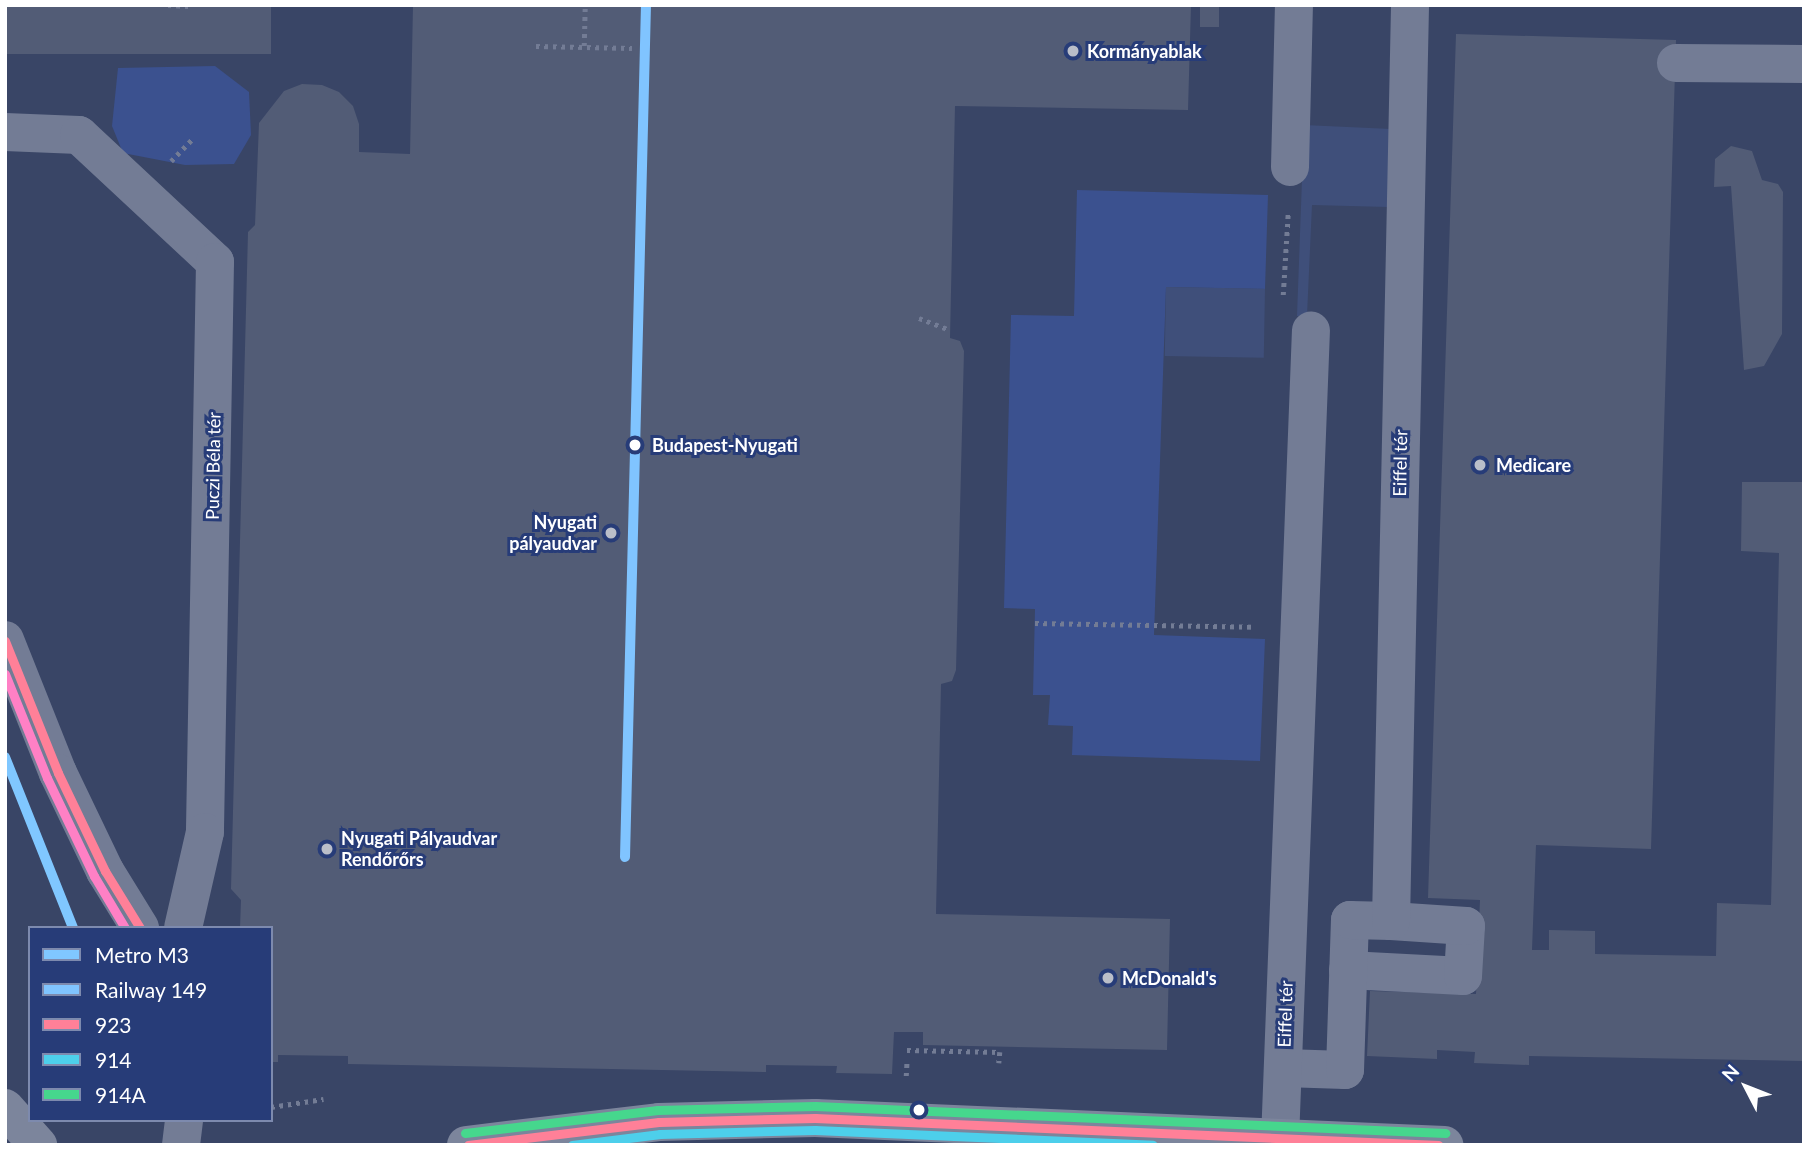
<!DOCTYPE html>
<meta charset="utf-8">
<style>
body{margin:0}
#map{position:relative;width:1809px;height:1150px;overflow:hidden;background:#394566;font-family:Lato,sans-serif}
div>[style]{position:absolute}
.green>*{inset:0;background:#3b518f}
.water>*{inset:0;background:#3f4f7a;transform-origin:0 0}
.building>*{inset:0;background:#525c76;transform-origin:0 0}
.path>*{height:4.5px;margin-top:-2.25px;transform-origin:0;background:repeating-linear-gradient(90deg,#737c95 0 3.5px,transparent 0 8.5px)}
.minor>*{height:38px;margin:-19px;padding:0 19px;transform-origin:19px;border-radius:19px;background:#737c95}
.major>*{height:38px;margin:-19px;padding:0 19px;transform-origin:19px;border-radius:19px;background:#7c859c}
.bus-1>*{height:9px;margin:-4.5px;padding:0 4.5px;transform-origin:4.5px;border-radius:4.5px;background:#ff8098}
.bus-2>*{height:9px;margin:-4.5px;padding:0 4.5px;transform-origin:4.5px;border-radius:4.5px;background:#4dcfeb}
.bus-3>*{height:9px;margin:-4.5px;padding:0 4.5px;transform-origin:4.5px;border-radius:4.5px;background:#46d78d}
.bus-4>*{height:9px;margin:-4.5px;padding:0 4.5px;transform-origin:4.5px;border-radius:4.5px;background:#ff80c5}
.rail-1>*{height:10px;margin:-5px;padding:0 5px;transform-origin:5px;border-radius:5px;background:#80c4ff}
.metro-1>*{height:10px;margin:-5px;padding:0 5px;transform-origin:5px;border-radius:5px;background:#80c7ff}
.dots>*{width:19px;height:19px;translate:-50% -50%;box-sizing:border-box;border:4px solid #273c78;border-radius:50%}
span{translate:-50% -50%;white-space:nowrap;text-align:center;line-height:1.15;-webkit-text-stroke:6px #273c78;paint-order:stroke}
.poi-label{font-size:18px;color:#fff;font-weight:700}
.left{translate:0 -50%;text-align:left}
.right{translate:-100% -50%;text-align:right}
.stop-label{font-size:18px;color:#fff;font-weight:700}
.street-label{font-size:18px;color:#fff}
.frame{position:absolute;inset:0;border:7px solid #fff;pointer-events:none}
.legend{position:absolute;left:28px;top:926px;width:245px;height:196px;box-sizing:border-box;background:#273c78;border:2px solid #7d8aae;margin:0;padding:9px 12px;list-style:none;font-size:21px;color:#fff}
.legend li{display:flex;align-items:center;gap:14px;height:35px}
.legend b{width:35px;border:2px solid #7d8aae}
.north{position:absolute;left:1711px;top:1052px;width:70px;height:70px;-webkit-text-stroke:5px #273c78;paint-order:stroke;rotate:312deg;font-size:19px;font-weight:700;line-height:28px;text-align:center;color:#fff}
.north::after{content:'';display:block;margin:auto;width:24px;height:32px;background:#fff;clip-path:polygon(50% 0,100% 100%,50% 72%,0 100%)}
</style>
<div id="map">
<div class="green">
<i style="clip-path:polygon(215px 66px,249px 92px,251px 135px,234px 164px,185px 165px,123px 153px,112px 126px,118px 68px)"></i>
<i style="clip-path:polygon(1077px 190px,1268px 195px,1265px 289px,1166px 287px,1154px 635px,1265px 639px,1260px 761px,1072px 755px,1073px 726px,1048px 725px,1050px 695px,1033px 695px,1035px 609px,1004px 608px,1011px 315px,1074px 316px)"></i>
</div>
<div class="water">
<i style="clip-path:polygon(1304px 125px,1391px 129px,1388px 207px,1312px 205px,1307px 316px,1297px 316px)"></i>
<i style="left:1166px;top:287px;width:99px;height:69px;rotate:1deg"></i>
</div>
<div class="building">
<i style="left:5px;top:5px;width:266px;height:49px"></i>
<i style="clip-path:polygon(413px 5px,1191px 5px,1188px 110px,955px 106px,950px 338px,960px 341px,964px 351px,956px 670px,952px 681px,941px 684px,936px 914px,1170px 919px,1167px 1050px,923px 1045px,923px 1032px,894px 1032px,892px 1074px,836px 1073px,837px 1066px,766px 1065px,766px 1072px,348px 1064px,348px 1056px,278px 1055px,278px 1062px,271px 1062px,271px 928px,240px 928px,241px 900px,231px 889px,248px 232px,255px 225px,259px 123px,284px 91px,302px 84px,322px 85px,339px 92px,353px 106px,359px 124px,359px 152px,410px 154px)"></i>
<i style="left:1200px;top:5px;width:19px;height:22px"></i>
<i style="clip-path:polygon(1456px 34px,1676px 40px,1651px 849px,1536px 845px,1532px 950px,1549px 950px,1549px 930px,1595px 931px,1595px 954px,1716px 956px,1717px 903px,1771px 905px,1779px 553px,1741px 551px,1742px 482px,1804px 482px,1804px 1061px,1529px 1056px,1529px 1065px,1474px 1063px,1475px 1052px,1437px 1050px,1437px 1059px,1367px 1056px,1370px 991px,1476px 994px,1480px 900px,1428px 898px)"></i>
<i style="clip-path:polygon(1731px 146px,1752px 151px,1762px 180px,1778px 184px,1783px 192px,1782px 334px,1764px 366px,1744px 370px,1731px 186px,1714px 187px,1715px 159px)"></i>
</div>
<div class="path">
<i style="left:168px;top:5px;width:21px;rotate:3deg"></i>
<i style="left:536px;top:46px;width:96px;rotate:1.2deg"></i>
<i style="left:584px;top:46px;width:41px;rotate:-88.6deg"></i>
<i style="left:171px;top:161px;width:32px;rotate:-46deg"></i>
<i style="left:1283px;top:295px;width:82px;rotate:-86.5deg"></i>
<i style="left:919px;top:318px;width:33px;rotate:21deg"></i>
<i style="left:1035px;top:623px;width:219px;rotate:1deg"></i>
<i style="left:907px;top:1050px;width:93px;rotate:1.2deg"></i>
<i style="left:1000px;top:1052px;width:11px;rotate:95deg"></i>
<i style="left:906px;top:1076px;width:17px;rotate:-87deg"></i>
<i style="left:271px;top:1107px;width:53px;rotate:-8.7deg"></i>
</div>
<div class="minor">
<i style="left:1676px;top:63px;width:128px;rotate:0.4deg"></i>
<i style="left:5px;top:132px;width:74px;rotate:2.3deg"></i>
<i style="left:79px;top:135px;width:186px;rotate:43deg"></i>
<i style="left:215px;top:262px;width:570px;rotate:91.01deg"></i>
<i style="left:205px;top:832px;width:98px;rotate:102.9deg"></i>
<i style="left:1290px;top:167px;width:162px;rotate:-88.6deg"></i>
<i style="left:5px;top:640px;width:143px;rotate:68.3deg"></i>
<i style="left:58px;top:773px;width:109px;rotate:64.4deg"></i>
<i style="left:105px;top:871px;width:67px;rotate:58.4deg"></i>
<i style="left:1348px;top:970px;width:115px;rotate:3deg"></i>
<i style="left:1463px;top:976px;width:50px;rotate:-86.6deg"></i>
<i style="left:1466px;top:926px;width:75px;rotate:-176.2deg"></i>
<i style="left:1284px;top:1068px;width:61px;rotate:1.9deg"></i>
<i style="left:1345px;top:1070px;width:150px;rotate:-88.1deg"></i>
<i style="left:1350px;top:920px;width:41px;rotate:1.4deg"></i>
<i style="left:1391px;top:921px;width:916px;rotate:-88.81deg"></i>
<i style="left:1280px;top:1140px;width:810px;rotate:-87.81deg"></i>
<i style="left:181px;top:1145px;width:25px;rotate:-83deg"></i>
</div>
<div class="major">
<i style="left:5px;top:1108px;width:50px;rotate:48.3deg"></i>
<i style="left:466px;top:1145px;width:194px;rotate:-6.8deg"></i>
<i style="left:659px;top:1122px;width:156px;rotate:-1.5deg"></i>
<i style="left:815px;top:1118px;width:630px;rotate:2.46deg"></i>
</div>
<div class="bus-1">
<i style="left:5px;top:641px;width:142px;rotate:68.1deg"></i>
<i style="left:58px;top:773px;width:109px;rotate:64.4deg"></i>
<i style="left:105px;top:871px;width:67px;rotate:58.4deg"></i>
<i style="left:468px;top:1145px;width:192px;rotate:-6.9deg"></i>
<i style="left:659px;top:1122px;width:156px;rotate:-1.5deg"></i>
<i style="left:815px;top:1118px;width:624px;rotate:2.48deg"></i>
</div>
<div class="bus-2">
<i style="left:572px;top:1145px;width:89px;rotate:-7.1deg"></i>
<i style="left:660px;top:1134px;width:155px;rotate:-1.5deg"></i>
<i style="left:815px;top:1130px;width:338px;rotate:2.5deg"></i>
</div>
<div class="bus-3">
<i style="left:465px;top:1133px;width:194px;rotate:-6.8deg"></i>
<i style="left:658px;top:1110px;width:157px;rotate:-1.5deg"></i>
<i style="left:815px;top:1106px;width:631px;rotate:2.45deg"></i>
</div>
<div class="bus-4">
<i style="left:5px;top:674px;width:112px;rotate:68deg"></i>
<i style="left:47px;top:778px;width:109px;rotate:64.4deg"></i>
<i style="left:94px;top:876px;width:61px;rotate:59.2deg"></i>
</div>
<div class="rail-1">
<i style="left:625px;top:857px;width:852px;rotate:-88.59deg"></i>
</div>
<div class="metro-1">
<i style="left:5px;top:757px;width:184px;rotate:68.3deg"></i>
</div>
<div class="dots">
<i style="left:1073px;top:51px;background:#babec9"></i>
<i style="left:635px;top:445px;background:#fff"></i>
<i style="left:1480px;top:465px;background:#babec9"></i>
<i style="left:611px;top:533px;background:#babec9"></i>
<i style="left:327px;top:849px;background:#babec9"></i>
<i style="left:1108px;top:978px;background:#babec9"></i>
<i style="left:919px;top:1110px;background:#fff"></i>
</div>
<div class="poi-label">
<span class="left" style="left:1087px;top:51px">Kormányablak</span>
<span class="left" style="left:1496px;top:465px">Medicare</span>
<span class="right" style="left:597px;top:533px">Nyugati<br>pályaudvar</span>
<span class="left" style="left:341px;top:849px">Nyugati Pályaudvar<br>Rendőrőrs</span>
<span class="left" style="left:1122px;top:978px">McDonald's</span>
</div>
<div class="stop-label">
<span class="left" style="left:652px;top:445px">Budapest-Nyugati</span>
</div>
<div class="street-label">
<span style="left:1400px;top:463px;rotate:-89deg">Eiffel tér</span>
<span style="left:213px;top:466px;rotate:-89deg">Puczi Béla tér</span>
<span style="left:1285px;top:1014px;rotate:-88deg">Eiffel tér</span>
</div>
<div class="frame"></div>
<ul class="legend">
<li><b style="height:9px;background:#80c7ff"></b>Metro M3</li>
<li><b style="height:9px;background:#80c4ff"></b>Railway 149</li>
<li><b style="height:9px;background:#ff8098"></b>923</li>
<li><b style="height:9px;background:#4dcfeb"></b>914</li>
<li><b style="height:9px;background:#46d78d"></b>914A</li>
</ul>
<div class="north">N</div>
</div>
